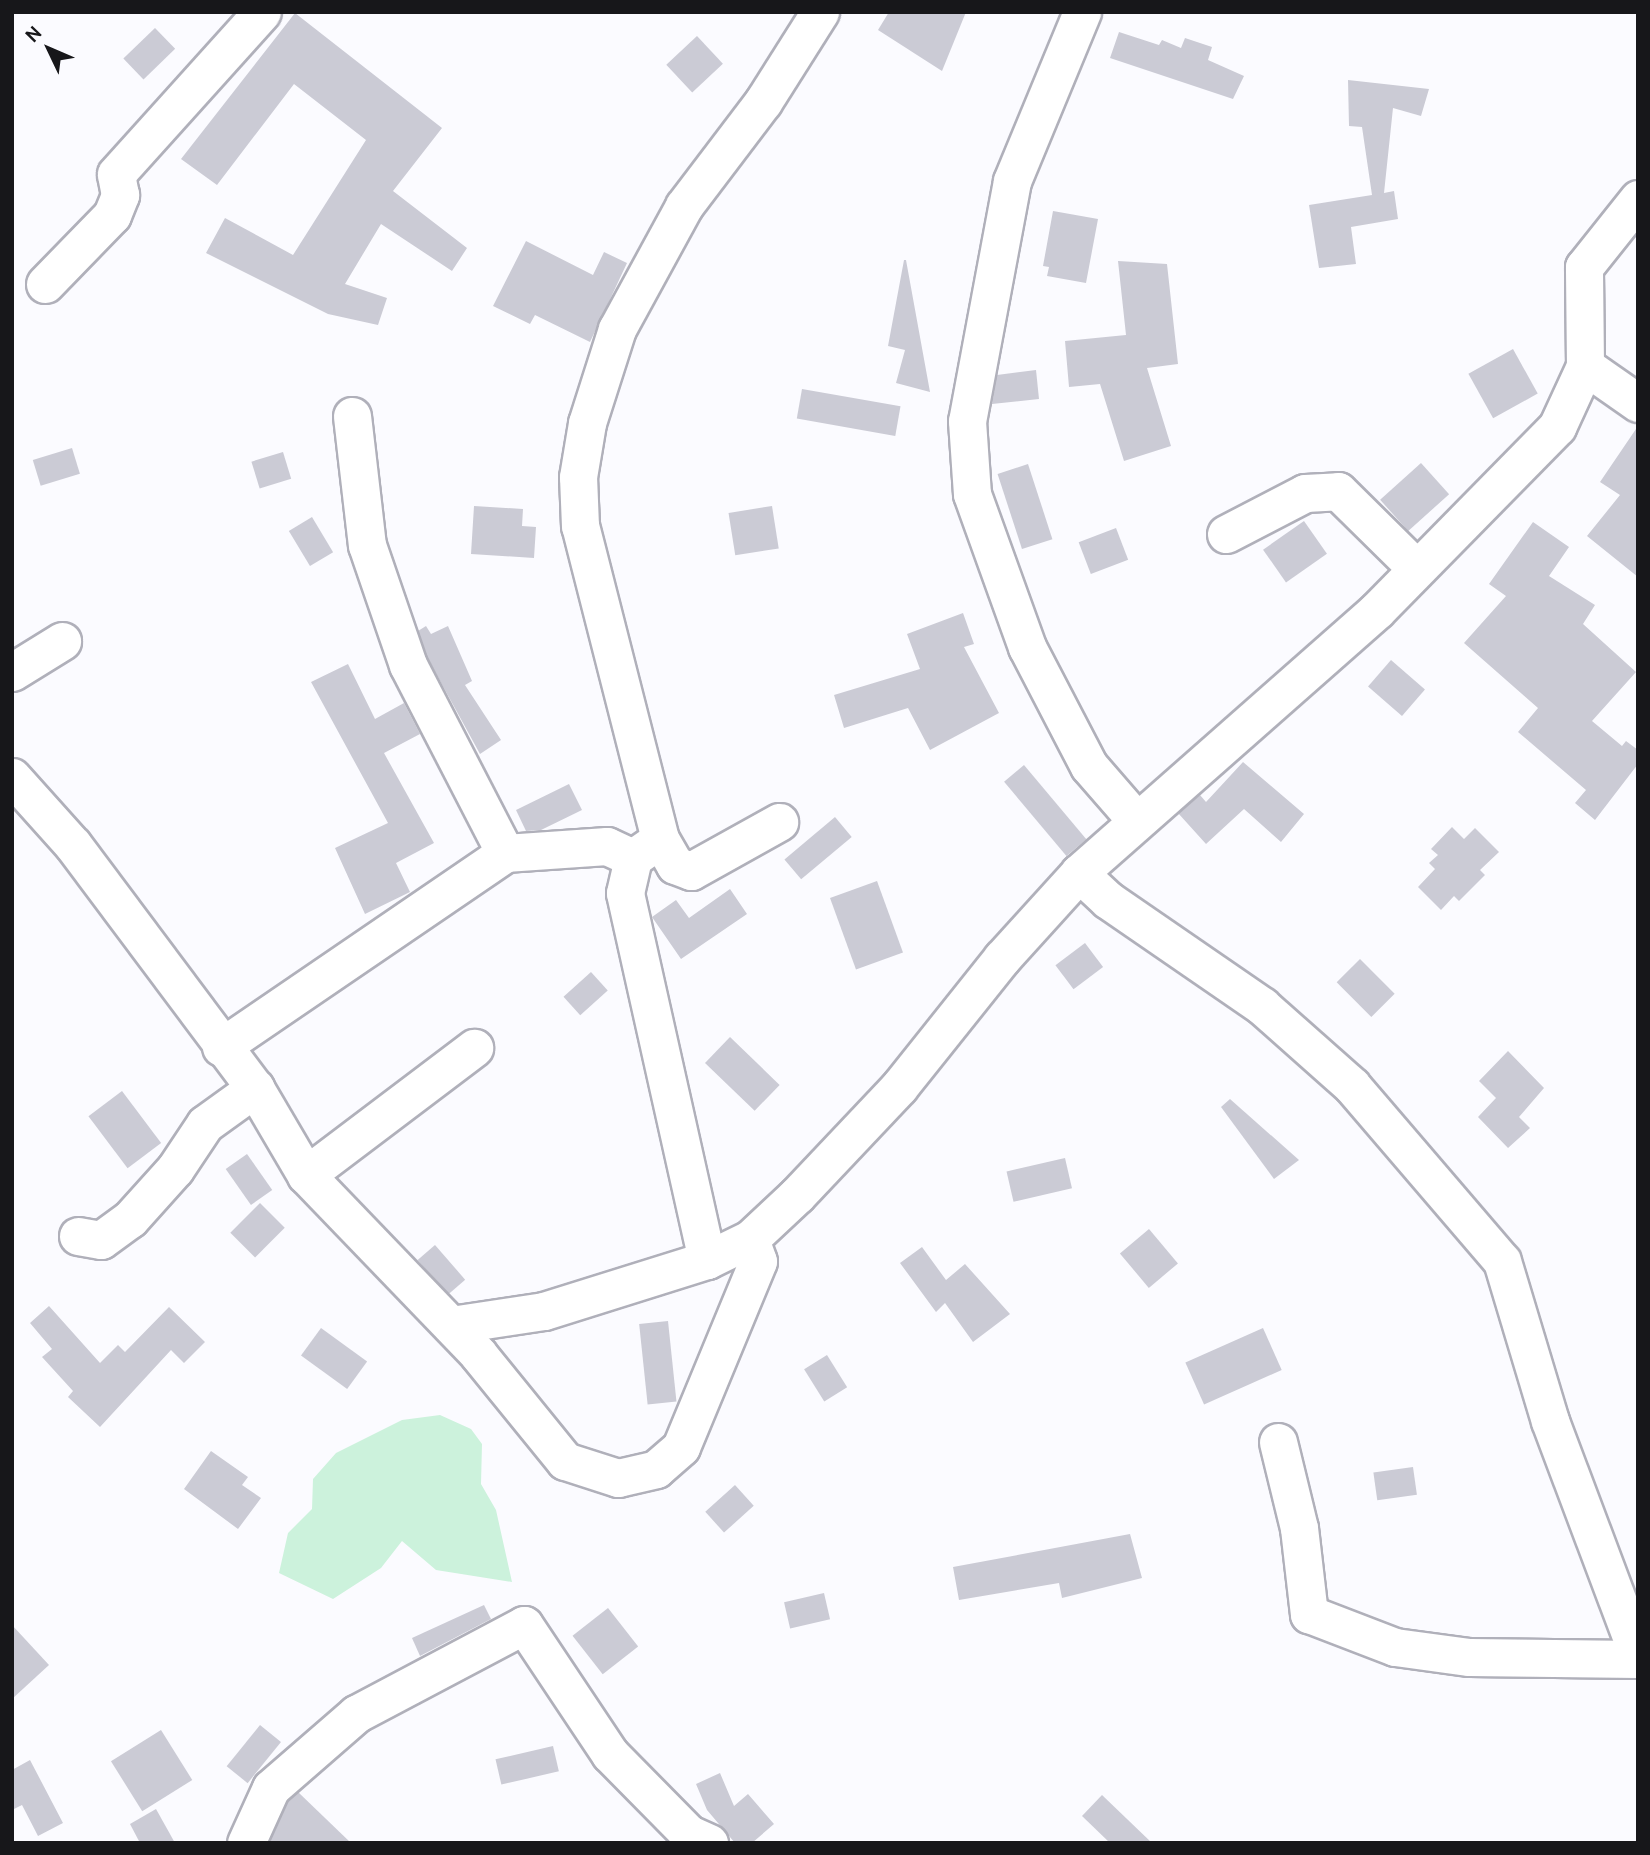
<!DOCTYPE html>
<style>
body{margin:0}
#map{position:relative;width:1650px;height:1855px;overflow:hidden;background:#fbfbff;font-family:Cabin,sans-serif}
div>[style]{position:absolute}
.green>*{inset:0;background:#ccf2dc}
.building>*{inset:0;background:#cbcbd5;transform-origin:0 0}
.roads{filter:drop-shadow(2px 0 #b0b0ba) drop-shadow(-2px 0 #b0b0ba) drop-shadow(0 2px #b0b0ba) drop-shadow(0 -2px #b0b0ba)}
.minor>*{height:37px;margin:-18.5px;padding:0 18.5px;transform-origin:18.5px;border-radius:18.5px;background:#fff}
span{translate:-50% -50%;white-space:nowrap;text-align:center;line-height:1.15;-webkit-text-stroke:6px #fbfbff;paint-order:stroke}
.frame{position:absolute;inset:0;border:14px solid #17171a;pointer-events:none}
.north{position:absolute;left:14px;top:14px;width:70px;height:70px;-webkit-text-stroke:5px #fbfbff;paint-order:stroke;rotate:314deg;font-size:19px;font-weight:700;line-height:28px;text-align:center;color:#17171a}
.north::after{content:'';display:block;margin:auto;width:24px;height:32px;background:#17171a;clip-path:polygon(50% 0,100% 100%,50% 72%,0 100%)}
</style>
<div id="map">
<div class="green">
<i style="clip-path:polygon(440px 1415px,471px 1429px,482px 1444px,481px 1484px,496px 1510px,512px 1582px,436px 1570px,402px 1541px,381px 1568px,333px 1599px,279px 1573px,288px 1533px,312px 1509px,313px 1479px,336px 1453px,402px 1420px)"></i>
</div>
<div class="building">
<i style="clip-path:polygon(889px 12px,966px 12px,942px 71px,878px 30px)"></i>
<i style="clip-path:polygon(295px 13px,442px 128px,393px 191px,467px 248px,452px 271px,381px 224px,345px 284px,387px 298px,378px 325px,328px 314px,206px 253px,225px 218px,293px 255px,366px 140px,294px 84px,217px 185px,181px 159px)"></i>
<i style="left:155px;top:28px;width:29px;height:44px;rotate:46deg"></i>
<i style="clip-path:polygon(1119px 32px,1159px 45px,1162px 40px,1181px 48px,1185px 38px,1212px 47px,1208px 60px,1244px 76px,1233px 99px,1110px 58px)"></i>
<i style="left:697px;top:36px;width:38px;height:42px;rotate:47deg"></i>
<i style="clip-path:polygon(1348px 80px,1429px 89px,1421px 116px,1393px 108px,1384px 193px,1394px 191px,1398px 219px,1351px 227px,1356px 264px,1319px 268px,1309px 205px,1372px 195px,1362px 127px,1349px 126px)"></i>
<i style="clip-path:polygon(1053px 211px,1098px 219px,1086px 283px,1047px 276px,1049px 267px,1043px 266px)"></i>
<i style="clip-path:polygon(526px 241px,593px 275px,604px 252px,627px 263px,590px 342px,535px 315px,530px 324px,493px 306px)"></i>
<i style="clip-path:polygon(904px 260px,906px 260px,930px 392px,896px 383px,905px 350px,888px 346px)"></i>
<i style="clip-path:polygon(1118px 261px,1167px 264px,1178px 364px,1147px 368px,1171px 446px,1124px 461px,1100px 384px,1069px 387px,1065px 341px,1126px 335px)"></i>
<i style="left:1513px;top:349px;width:51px;height:51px;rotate:61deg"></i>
<i style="clip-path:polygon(1036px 370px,1039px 399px,992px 404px,997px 375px)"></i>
<i style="left:802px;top:389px;width:100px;height:30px;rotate:10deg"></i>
<i style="clip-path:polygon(1638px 426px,1638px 577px,1587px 536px,1620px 495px,1600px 482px)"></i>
<i style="left:72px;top:448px;width:27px;height:41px;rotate:73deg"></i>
<i style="left:283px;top:452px;width:28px;height:33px;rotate:73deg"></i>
<i style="left:1421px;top:463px;width:42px;height:55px;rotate:48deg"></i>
<i style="left:1028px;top:464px;width:79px;height:32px;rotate:72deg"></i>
<i style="clip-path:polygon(474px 506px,523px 509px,522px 526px,536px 527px,534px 558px,471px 554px)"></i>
<i style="left:772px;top:506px;width:43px;height:44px;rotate:81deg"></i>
<i style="left:312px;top:517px;width:41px;height:27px;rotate:59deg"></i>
<i style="left:1304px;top:521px;width:40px;height:50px;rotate:55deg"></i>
<i style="clip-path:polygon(1533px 522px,1569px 547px,1549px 576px,1595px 605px,1583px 624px,1636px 672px,1592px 721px,1622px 746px,1626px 741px,1638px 750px,1638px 764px,1595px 820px,1575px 803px,1586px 790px,1518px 732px,1538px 708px,1464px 643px,1506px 596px,1489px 584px)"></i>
<i style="left:1116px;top:528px;width:34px;height:40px;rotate:69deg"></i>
<i style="clip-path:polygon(963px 613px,974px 644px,964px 647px,999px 713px,930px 750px,908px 708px,844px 728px,834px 695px,920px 669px,907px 634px)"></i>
<i style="clip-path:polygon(426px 626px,431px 634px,448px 626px,472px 681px,465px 685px,501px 740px,480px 754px,427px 657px,418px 631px)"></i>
<i style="left:1391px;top:660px;width:45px;height:35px;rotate:41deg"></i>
<i style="clip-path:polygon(348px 664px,375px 719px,404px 703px,420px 734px,384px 753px,434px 843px,396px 863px,410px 892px,365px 914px,335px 848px,388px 823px,311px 682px)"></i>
<i style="clip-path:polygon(1243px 762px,1304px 814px,1281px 842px,1244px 809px,1206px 844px,1178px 813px,1200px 795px,1206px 802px)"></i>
<i style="left:1024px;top:765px;width:97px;height:26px;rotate:50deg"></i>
<i style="clip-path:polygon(569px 784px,582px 810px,541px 830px,526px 831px,516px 810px)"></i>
<i style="left:835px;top:817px;width:26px;height:66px;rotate:50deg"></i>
<i style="clip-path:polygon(1452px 827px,1464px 839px,1475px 828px,1499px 852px,1480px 870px,1485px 875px,1459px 901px,1454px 896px,1441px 910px,1418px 887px,1435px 869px,1429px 863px,1438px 855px,1431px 849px)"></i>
<i style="left:877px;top:881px;width:76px;height:50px;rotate:70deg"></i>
<i style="clip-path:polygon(730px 889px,747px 914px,681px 959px,652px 917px,676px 900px,689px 918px)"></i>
<i style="left:1085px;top:943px;width:30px;height:37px;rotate:53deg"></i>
<i style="left:1360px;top:959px;width:49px;height:33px;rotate:45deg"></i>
<i style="left:591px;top:972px;width:25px;height:37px;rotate:48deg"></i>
<i style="left:730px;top:1037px;width:69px;height:36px;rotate:44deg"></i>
<i style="clip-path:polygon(1508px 1051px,1544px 1088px,1519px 1117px,1530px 1128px,1508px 1148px,1478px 1117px,1496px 1098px,1479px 1081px)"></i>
<i style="left:122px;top:1091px;width:65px;height:42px;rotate:53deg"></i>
<i style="clip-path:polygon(1230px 1099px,1299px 1160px,1274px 1179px,1221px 1107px)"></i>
<i style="left:247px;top:1154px;width:44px;height:26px;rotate:55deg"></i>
<i style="left:1065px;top:1158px;width:31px;height:60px;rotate:77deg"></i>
<i style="left:260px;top:1203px;width:35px;height:42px;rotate:45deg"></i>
<i style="left:1149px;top:1229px;width:45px;height:38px;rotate:50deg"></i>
<i style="left:435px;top:1245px;width:46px;height:23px;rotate:49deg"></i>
<i style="clip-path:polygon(922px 1247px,946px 1280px,965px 1264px,1010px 1314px,973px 1342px,945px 1303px,936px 1312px,900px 1263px)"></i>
<i style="clip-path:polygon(49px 1306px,100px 1363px,118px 1345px,125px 1352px,169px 1307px,205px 1342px,184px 1363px,171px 1350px,100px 1427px,68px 1397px,73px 1391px,42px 1357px,52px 1349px,30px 1323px)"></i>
<i style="left:668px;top:1321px;width:81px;height:29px;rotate:84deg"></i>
<i style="left:321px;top:1328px;width:57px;height:34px;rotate:36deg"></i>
<i style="left:1263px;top:1328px;width:46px;height:85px;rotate:66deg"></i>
<i style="left:827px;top:1355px;width:38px;height:27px;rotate:58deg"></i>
<i style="clip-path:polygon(211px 1451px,248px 1477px,242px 1485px,261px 1498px,238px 1529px,184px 1489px)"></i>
<i style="left:1413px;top:1467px;width:28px;height:40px;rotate:82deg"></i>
<i style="left:735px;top:1485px;width:28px;height:40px;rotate:48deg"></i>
<i style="clip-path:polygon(1130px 1534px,1142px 1578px,1062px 1598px,1059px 1583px,959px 1600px,953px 1567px)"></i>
<i style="left:824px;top:1593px;width:27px;height:41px;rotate:77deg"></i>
<i style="clip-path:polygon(484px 1605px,491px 1619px,420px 1656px,412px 1638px)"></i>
<i style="left:608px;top:1608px;width:49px;height:45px;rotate:52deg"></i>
<i style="clip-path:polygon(12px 1625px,49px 1665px,12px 1699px)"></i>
<i style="left:260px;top:1725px;width:27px;height:53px;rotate:39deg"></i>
<i style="left:161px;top:1730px;width:59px;height:59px;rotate:58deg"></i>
<i style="left:553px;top:1746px;width:26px;height:59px;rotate:77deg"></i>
<i style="clip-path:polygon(30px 1760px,63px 1823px,38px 1836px,22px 1805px,12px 1810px,12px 1770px)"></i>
<i style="clip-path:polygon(720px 1773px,734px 1806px,748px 1794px,774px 1824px,752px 1843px,735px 1843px,707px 1810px,696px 1784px)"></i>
<i style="clip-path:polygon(298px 1792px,351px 1843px,269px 1843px,288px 1801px)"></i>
<i style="clip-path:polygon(1102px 1795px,1152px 1843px,1110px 1843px,1082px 1816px)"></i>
<i style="clip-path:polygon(156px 1809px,175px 1843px,140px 1843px,130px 1824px)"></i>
</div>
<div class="roads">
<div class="minor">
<i style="left:1082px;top:12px;width:183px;rotate:112.5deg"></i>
<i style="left:1012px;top:181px;width:244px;rotate:100.6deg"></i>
<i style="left:967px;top:421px;width:73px;rotate:86.1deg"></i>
<i style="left:972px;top:494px;width:163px;rotate:70.2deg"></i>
<i style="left:1027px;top:647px;width:134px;rotate:62.5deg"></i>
<i style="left:1089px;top:766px;width:72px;rotate:49deg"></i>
<i style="left:45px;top:284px;width:96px;rotate:-45.8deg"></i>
<i style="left:112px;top:215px;width:22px;rotate:-68deg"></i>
<i style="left:120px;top:195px;width:21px;rotate:-101deg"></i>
<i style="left:116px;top:174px;width:218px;rotate:-48deg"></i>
<i style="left:1585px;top:366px;width:65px;rotate:34.9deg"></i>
<i style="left:352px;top:416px;width:130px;rotate:83.4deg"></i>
<i style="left:367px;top:545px;width:127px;rotate:71.1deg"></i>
<i style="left:408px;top:665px;width:212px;rotate:62.7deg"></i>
<i style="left:1226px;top:534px;width:89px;rotate:-27.4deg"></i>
<i style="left:1305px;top:493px;width:33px;rotate:-3deg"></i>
<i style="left:1338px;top:491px;width:108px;rotate:44.6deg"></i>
<i style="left:12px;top:672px;width:59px;rotate:-31.8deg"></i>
<i style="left:12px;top:777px;width:91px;rotate:48.1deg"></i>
<i style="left:73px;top:845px;width:304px;rotate:53.2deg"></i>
<i style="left:255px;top:1088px;width:101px;rotate:59.6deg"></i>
<i style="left:306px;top:1175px;width:248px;rotate:46.1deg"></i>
<i style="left:478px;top:1354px;width:138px;rotate:50.9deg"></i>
<i style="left:565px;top:1461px;width:56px;rotate:17.8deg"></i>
<i style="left:618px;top:1478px;width:39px;rotate:-13deg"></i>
<i style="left:656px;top:1469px;width:33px;rotate:-41deg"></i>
<i style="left:681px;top:1447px;width:201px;rotate:-67.5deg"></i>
<i style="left:758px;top:1261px;width:23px;rotate:-110deg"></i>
<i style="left:660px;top:839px;width:30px;rotate:60deg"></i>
<i style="left:675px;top:865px;width:17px;rotate:21deg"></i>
<i style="left:691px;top:871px;width:101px;rotate:-29.1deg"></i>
<i style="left:1079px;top:873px;width:40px;rotate:43deg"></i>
<i style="left:1108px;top:900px;width:187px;rotate:34.5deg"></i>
<i style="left:1262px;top:1006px;width:120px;rotate:41.6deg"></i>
<i style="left:1352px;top:1086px;width:230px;rotate:49.4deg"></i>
<i style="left:1502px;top:1261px;width:167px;rotate:73.3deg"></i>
<i style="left:1550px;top:1421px;width:250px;rotate:69.4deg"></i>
<i style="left:221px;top:1047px;width:344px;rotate:-34.3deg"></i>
<i style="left:505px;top:853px;width:102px;rotate:-3.9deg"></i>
<i style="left:607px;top:846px;width:29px;rotate:25deg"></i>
<i style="left:306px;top:1175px;width:211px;rotate:-37.1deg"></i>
<i style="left:78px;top:1236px;width:23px;rotate:10deg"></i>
<i style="left:101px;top:1240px;width:36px;rotate:-36deg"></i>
<i style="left:130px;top:1219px;width:67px;rotate:-48deg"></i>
<i style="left:175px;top:1169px;width:54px;rotate:-56.3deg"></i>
<i style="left:205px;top:1124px;width:62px;rotate:-35.8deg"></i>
<i style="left:707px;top:1260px;width:376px;rotate:-102.6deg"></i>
<i style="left:625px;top:893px;width:36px;rotate:-77deg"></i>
<i style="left:633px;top:858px;width:33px;rotate:-35deg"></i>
<i style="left:660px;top:839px;width:323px;rotate:-104.3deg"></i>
<i style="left:580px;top:526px;width:49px;rotate:-92.3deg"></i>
<i style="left:578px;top:477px;width:55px;rotate:-80.5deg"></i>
<i style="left:587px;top:423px;width:99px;rotate:-72.3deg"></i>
<i style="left:617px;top:329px;width:140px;rotate:-61.4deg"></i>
<i style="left:684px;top:206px;width:131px;rotate:-52.8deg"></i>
<i style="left:763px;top:102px;width:107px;rotate:-57.7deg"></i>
<i style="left:451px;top:1325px;width:94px;rotate:-8.6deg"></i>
<i style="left:544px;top:1311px;width:171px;rotate:-17.4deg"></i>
<i style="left:707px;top:1260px;width:48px;rotate:-26deg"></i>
<i style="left:750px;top:1239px;width:64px;rotate:-43.1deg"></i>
<i style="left:797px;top:1195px;width:149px;rotate:-46.6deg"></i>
<i style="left:899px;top:1087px;width:165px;rotate:-51.4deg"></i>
<i style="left:1002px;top:958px;width:115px;rotate:-47.8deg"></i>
<i style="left:1079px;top:873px;width:397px;rotate:-41.4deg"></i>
<i style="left:1377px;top:610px;width:257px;rotate:-45.5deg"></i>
<i style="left:1557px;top:427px;width:67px;rotate:-65.3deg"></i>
<i style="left:1585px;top:366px;width:99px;rotate:-90.6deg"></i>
<i style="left:1584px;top:267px;width:87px;rotate:-51.5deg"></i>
<i style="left:1278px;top:1442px;width:89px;rotate:76.3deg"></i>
<i style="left:1299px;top:1528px;width:87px;rotate:83.4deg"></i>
<i style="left:1309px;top:1614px;width:92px;rotate:21deg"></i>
<i style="left:1395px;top:1647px;width:75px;rotate:7.7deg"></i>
<i style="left:1469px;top:1657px;width:169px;rotate:0.7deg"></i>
<i style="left:246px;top:1843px;width:60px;rotate:-65.6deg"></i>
<i style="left:271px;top:1788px;width:113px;rotate:-41deg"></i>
<i style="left:356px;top:1714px;width:190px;rotate:-27.9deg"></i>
<i style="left:524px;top:1625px;width:155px;rotate:56.3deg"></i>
<i style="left:610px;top:1754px;width:112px;rotate:45.4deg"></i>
<i style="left:689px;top:1834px;width:22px;rotate:24deg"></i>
</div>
</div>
<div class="frame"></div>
<div class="north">N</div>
</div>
